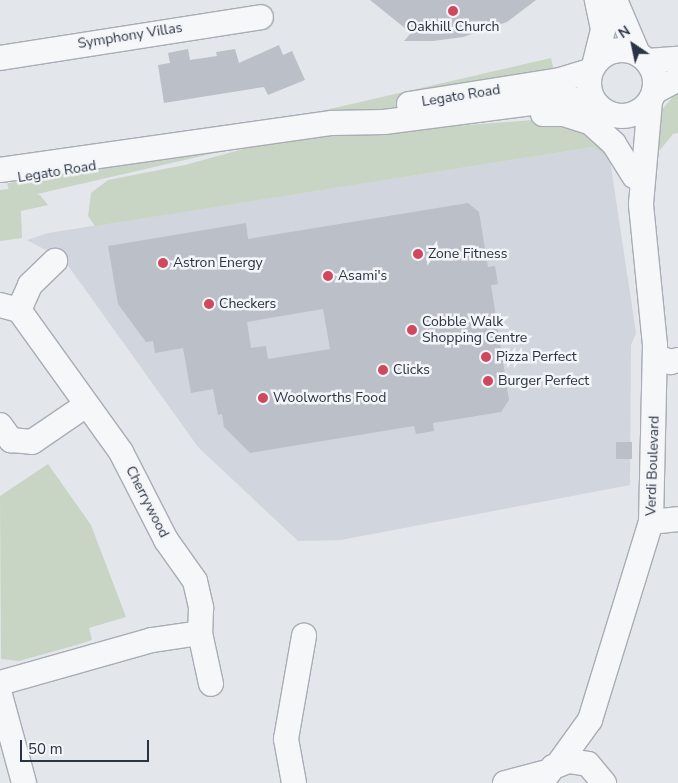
<!DOCTYPE html>
<style>
body{margin:0}
#map{position:relative;width:678px;height:783px;overflow:hidden;background:#e3e6eb;font-family:"Nunito Sans",sans-serif}
div>[style]{position:absolute}
.built>*{inset:0;background:#d1d5dd}
.green>*{inset:0;background:#c8d5c4;transform-origin:0 0}
.building>*{inset:0;background:#babfc8;transform-origin:0 0}
.roads{filter:drop-shadow(1px 0 #a8adb5) drop-shadow(-1px 0 #a8adb5) drop-shadow(0 1px #a8adb5) drop-shadow(0 -1px #a8adb5)}
.minor>*{height:24px;margin:-12px;padding:0 12px;transform-origin:12px;border-radius:12px;background:#f6f7f9}
.minor>.ring{margin:-12px;padding:0;box-sizing:content-box;background:none;border:24px solid #f6f7f9;border-radius:50%}
.dots>*{width:14px;height:14px;translate:-50% -50%;box-sizing:border-box;border:2px solid #f3f5f8;border-radius:50%}
span{translate:-50% -50%;white-space:nowrap;text-align:center;line-height:1.15;-webkit-text-stroke:5px #f3f5f8;paint-order:stroke}
.poi-label{font-size:14px;color:#2a3443}
.left{translate:0 -50%;text-align:left}
.street-label{font-size:14px;color:#2a3443}
.north{position:absolute;left:608px;top:20px;width:50px;height:50px;-webkit-text-stroke:4px #f3f5f8;paint-order:stroke;rotate:326deg;font-size:14px;font-weight:700;line-height:20px;text-align:center;color:#2a3443}
.north::after{content:'';display:block;margin:auto;width:18px;height:22px;background:#2a3443;clip-path:polygon(50% 0,100% 100%,50% 72%,0 100%)}
.scale{position:absolute;left:20px;top:740px;width:129px;height:22px;box-sizing:border-box;border:2px solid #2a3443;border-top:0;padding-left:6px;font-size:15px;line-height:18px;white-space:nowrap;color:#2a3443;-webkit-text-stroke:4px #f3f5f8;paint-order:stroke}
</style>
<div id="map">
<div class="built">
<i style="clip-path:polygon(594px 147px,610px 160px,636px 333px,631px 345px,630px 485px,341px 540px,298px 541px,198px 447px,64px 260px,27px 240px,48px 233px)"></i>
</div>
<div class="green">
<i style="left:551px;top:58px;width:17px;height:558px;rotate:77deg"></i>
<i style="clip-path:polygon(678px 91px,678px 133px,673px 134px,660px 150px,657px 148px,660px 112px)"></i>
<i style="clip-path:polygon(546px 119px,576px 126px,599px 142px,610px 160px,594px 147px,95px 226px,88px 216px,91px 193px,108px 180px,185px 165px,258px 145px,323px 136px)"></i>
<i style="clip-path:polygon(16px 188px,40px 195px,48px 205px,21px 211px,22px 238px,0 241px,0 190px)"></i>
<i style="clip-path:polygon(48px 464px,91px 525px,126px 617px,89px 628px,92px 640px,80px 644px,19px 661px,1px 659px,0 496px)"></i>
</div>
<div class="building">
<i style="clip-path:polygon(370px 0,536px 0,507px 22px,463px 37px,433px 41px,404px 41px,411px 33px)"></i>
<i style="clip-path:polygon(279px 45px,283px 55px,292px 51px,305px 80px,268px 95px,264px 87px,164px 103px,158px 65px,170px 63px,168px 53px,188px 49px,190px 60px,217px 56px,216px 52px,235px 49px,239px 63px)"></i>
<i style="clip-path:polygon(evenodd,468px 203px,479px 212px,488px 267px,495px 266px,498px 284px,491px 285px,509px 400px,501px 412px,433px 423px,434px 431px,416px 434px,414px 426px,250px 453px,224px 427px,222px 414px,218px 415px,213px 389px,191px 393px,183px 348px,155px 353px,153px 341px,146px 342px,118px 304px,108px 246px,246px 223px,248px 239px,468px 203px,323px 309px,330px 349px,268px 359px,266px 346px,251px 348px,247px 322px,323px 309px)"></i>
<i style="left:616px;top:442px;width:16px;height:17px"></i>
</div>
<div class="roads">
<div class="minor">
<i style="left:615px;top:0;width:59px;rotate:66.9deg"></i>
<i class="ring" style="left:589px;top:50px;width:42px;height:42px"></i>
<i style="left:0;top:58px;width:264px;rotate:-8.9deg"></i>
<i style="left:647px;top:61px;width:31px;rotate:-4deg"></i>
<i style="left:595px;top:62px;width:34px;rotate:-76deg"></i>
<i style="left:603px;top:29px;width:30px;rotate:-102deg"></i>
<i style="left:654px;top:92px;width:27px;rotate:-28deg"></i>
<i style="left:409px;top:104px;width:153px;rotate:-9deg"></i>
<i style="left:560px;top:80px;width:31px;rotate:-17deg"></i>
<i style="left:543px;top:114px;width:21px"></i>
<i style="left:564px;top:114px;width:28px;rotate:18deg"></i>
<i style="left:591px;top:123px;width:31px;rotate:42deg"></i>
<i style="left:614px;top:144px;width:38px;rotate:58deg"></i>
<i style="left:0;top:170px;width:335px;rotate:-8.1deg"></i>
<i style="left:332px;top:123px;width:52px;rotate:-1.1deg"></i>
<i style="left:384px;top:122px;width:180px;rotate:-7.3deg"></i>
<i style="left:563px;top:99px;width:30px;rotate:4deg"></i>
<i style="left:0;top:305px;width:20px;rotate:15deg"></i>
<i style="left:19px;top:310px;width:175px;rotate:54.3deg"></i>
<i style="left:121px;top:452px;width:99px;rotate:62.9deg"></i>
<i style="left:166px;top:540px;width:50px;rotate:54.7deg"></i>
<i style="left:195px;top:581px;width:28px;rotate:77deg"></i>
<i style="left:201px;top:608px;width:25px;rotate:92deg"></i>
<i style="left:200px;top:633px;width:49px;rotate:171.7deg"></i>
<i style="left:152px;top:640px;width:158px;rotate:164.2deg"></i>
<i style="left:19px;top:310px;width:27px;rotate:-66deg"></i>
<i style="left:30px;top:285px;width:35px;rotate:-44deg"></i>
<i style="left:655px;top:356px;width:17px;rotate:21deg"></i>
<i style="left:671px;top:362px;width:7px;rotate:-16deg"></i>
<i style="left:0;top:425px;width:19px;rotate:54deg"></i>
<i style="left:11px;top:440px;width:21px;rotate:5deg"></i>
<i style="left:32px;top:442px;width:65px;rotate:-34.4deg"></i>
<i style="left:651px;top:522px;width:27px;rotate:-6deg"></i>
<i style="left:200px;top:633px;width:52px;rotate:77.8deg"></i>
<i style="left:0;top:695px;width:91px;rotate:74.7deg"></i>
<i style="left:559px;top:763px;width:53px;rotate:-54.2deg"></i>
<i style="left:590px;top:720px;width:207px;rotate:-72.9deg"></i>
<i style="left:651px;top:522px;width:177px;rotate:-88.7deg"></i>
<i style="left:655px;top:345px;width:142px;rotate:-95.7deg"></i>
<i style="left:641px;top:204px;width:103px;rotate:-85deg"></i>
<i style="left:294px;top:783px;width:45px;rotate:-100.3deg"></i>
<i style="left:286px;top:739px;width:105px;rotate:-80.1deg"></i>
<i style="left:505px;top:783px;width:43px;rotate:-14.7deg"></i>
<i style="left:541px;top:783px;width:20px;rotate:-53deg"></i>
<i style="left:553px;top:767px;width:17px;rotate:-21deg"></i>
<i style="left:569px;top:761px;width:19px;rotate:9deg"></i>
<i style="left:588px;top:764px;width:25px;rotate:50deg"></i>
</div>
</div>
<div class="dots">
<i style="left:453px;top:11px;background:#d0485e"></i>
<i style="left:418px;top:254px;background:#d0485e"></i>
<i style="left:163px;top:263px;background:#d0485e"></i>
<i style="left:328px;top:276px;background:#d0485e"></i>
<i style="left:209px;top:304px;background:#d0485e"></i>
<i style="left:412px;top:330px;background:#d0485e"></i>
<i style="left:486px;top:357px;background:#d0485e"></i>
<i style="left:383px;top:370px;background:#d0485e"></i>
<i style="left:488px;top:381px;background:#d0485e"></i>
<i style="left:263px;top:398px;background:#d0485e"></i>
</div>
<div class="poi-label">
<span style="left:453px;top:27px">Oakhill Church</span>
<span class="left" style="left:428px;top:254px">Zone Fitness</span>
<span class="left" style="left:173px;top:263px">Astron Energy</span>
<span class="left" style="left:338px;top:276px">Asami's</span>
<span class="left" style="left:219px;top:304px">Checkers</span>
<span class="left" style="left:422px;top:330px">Cobble Walk<br>Shopping Centre</span>
<span class="left" style="left:496px;top:357px">Pizza Perfect</span>
<span class="left" style="left:393px;top:370px">Clicks</span>
<span class="left" style="left:498px;top:381px">Burger Perfect</span>
<span class="left" style="left:273px;top:398px">Woolworths Food</span>
</div>
<div class="street-label">
<span style="left:130px;top:36px;rotate:-9deg">Symphony Villas</span>
<span style="left:461px;top:96px;rotate:-9deg">Legato Road</span>
<span style="left:57px;top:172px;rotate:-9deg">Legato Road</span>
<span style="left:653px;top:466px;rotate:-88deg">Verdi Boulevard</span>
<span style="left:147px;top:502px;rotate:63deg">Cherrywood</span>
</div>
<div class="north">N</div>
<div class="scale">50 m</div>
</div>
